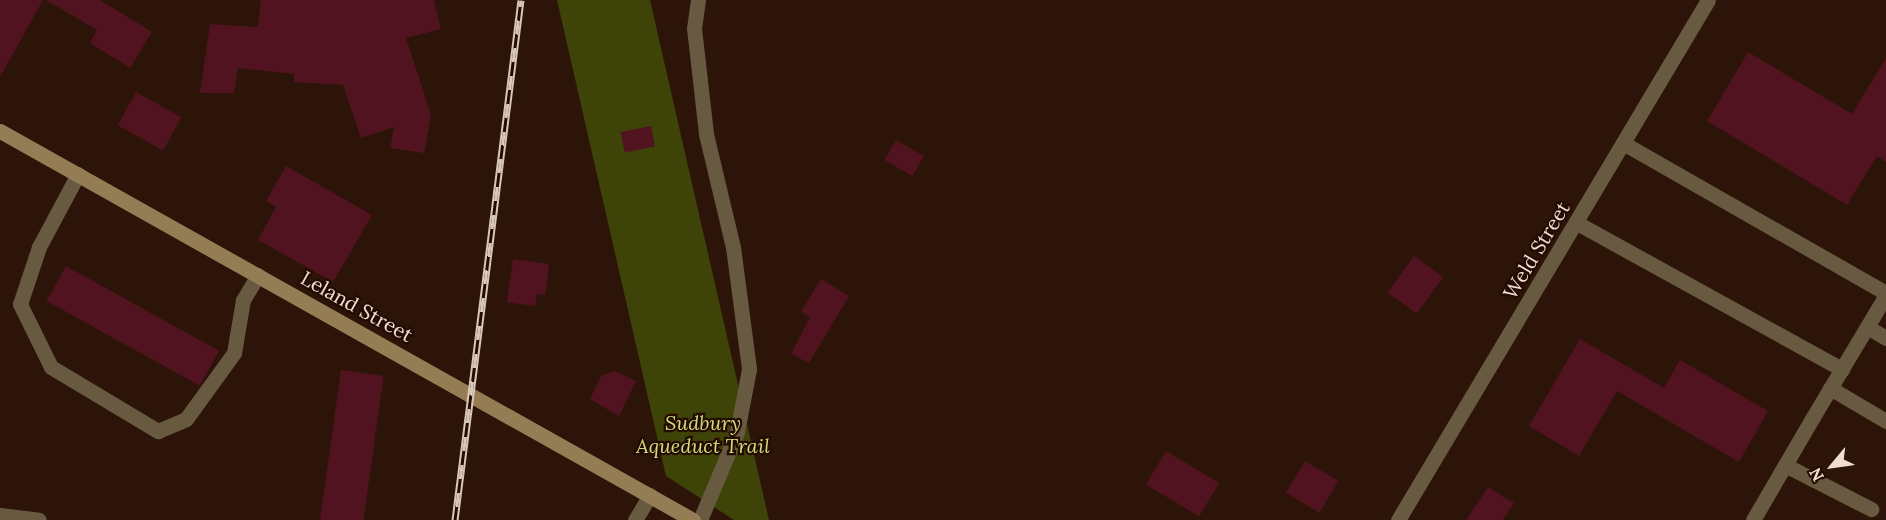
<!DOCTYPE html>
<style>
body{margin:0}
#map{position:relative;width:1886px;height:520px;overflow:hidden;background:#2d1408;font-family:Lora,serif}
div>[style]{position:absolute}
.green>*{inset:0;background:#3e4308}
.building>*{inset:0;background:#521320;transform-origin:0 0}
.lane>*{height:15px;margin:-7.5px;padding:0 7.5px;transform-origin:7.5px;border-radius:7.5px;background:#685941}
.street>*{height:15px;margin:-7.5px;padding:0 7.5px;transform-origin:7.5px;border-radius:7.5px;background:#685941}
.secondary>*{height:15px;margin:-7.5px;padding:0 7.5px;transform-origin:7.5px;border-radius:7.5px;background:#947c54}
.rail>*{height:7px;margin-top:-3.5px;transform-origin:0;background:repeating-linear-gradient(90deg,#230b02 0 14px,#d9c6bd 0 28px);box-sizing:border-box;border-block:2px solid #d9c6bd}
span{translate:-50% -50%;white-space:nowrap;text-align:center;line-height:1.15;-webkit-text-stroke:4.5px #230b02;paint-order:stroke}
.street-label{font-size:20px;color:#f0ded5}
.park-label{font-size:20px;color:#d0db79;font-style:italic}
.north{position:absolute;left:1802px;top:436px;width:60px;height:60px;-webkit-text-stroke:4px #230b02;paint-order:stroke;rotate:241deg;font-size:16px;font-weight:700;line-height:24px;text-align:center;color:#f0ded5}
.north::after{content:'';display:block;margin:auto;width:21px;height:27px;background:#f0ded5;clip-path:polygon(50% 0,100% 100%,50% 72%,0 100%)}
</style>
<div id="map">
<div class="green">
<i style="clip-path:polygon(557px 0,650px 0,769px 520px,734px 520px,666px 476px)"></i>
</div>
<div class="building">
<i style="clip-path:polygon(0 0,43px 0,0 77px)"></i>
<i style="clip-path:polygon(46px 0,100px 0,152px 32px,130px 68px,90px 43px,97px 30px)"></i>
<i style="clip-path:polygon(261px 0,434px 0,441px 29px,406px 38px,431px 115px,424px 153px,390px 148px,394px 127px,361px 138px,343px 85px,294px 82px,294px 74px,238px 68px,234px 93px,200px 93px,210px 24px,258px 27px)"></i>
<i style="clip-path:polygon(1748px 52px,1852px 114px,1886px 58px,1886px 162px,1877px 156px,1847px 205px,1707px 121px)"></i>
<i style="left:136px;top:92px;width:52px;height:38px;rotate:29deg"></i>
<i style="left:651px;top:126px;width:21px;height:31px;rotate:79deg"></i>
<i style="left:896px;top:140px;width:32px;height:23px;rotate:30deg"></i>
<i style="clip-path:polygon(286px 166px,372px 215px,333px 282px,258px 240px,276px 207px,266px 201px)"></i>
<i style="left:1414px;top:256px;width:36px;height:45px;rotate:36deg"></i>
<i style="clip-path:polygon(513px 259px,549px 264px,545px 295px,537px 294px,535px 306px,507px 302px)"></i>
<i style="left:66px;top:266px;width:175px;height:40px;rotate:29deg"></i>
<i style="clip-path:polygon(821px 279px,849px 296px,809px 363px,791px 354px,810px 317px,801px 312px)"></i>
<i style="clip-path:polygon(1580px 339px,1664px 388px,1680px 360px,1768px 411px,1739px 462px,1617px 391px,1579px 456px,1529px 426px)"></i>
<i style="left:341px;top:370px;width:43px;height:151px;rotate:8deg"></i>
<i style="clip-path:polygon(614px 371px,636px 381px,619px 416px,590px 399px,601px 376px)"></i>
<i style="left:1166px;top:451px;width:62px;height:39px;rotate:31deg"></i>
<i style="left:1305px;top:461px;width:39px;height:37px;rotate:31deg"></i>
<i style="clip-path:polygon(1488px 487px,1514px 503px,1503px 520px,1466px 520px)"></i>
</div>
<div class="lane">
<i style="left:698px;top:0;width:28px;rotate:98deg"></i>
<i style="left:694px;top:28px;width:107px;rotate:83.5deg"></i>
<i style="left:706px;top:134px;width:116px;rotate:76.6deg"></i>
<i style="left:733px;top:247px;width:123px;rotate:82.5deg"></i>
<i style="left:749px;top:369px;width:64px;rotate:100.8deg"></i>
<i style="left:737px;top:432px;width:95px;rotate:112.8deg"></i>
<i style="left:1623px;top:143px;width:303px;rotate:29.7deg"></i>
<i style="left:78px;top:174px;width:83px;rotate:118.1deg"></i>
<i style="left:39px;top:247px;width:60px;rotate:108.4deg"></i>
<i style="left:20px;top:304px;width:70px;rotate:63.8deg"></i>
<i style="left:51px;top:367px;width:125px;rotate:30.9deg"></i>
<i style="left:158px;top:431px;width:30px;rotate:-23deg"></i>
<i style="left:186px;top:419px;width:82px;rotate:-54deg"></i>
<i style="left:234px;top:353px;width:54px;rotate:-80.4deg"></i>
<i style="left:243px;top:300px;width:29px;rotate:-59deg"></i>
<i style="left:1577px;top:223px;width:303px;rotate:28.9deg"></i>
<i style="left:1867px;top:327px;width:22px;rotate:30deg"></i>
<i style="left:1830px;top:388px;width:65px;rotate:30.5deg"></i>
<i style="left:1813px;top:417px;width:142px;rotate:-59.1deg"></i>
<i style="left:1785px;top:465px;width:97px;rotate:27.1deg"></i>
<i style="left:0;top:515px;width:39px;rotate:7deg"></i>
<i style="left:635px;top:520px;width:29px;rotate:-59deg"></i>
</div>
<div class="street">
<i style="left:1398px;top:520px;width:605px;rotate:-59.2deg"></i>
<i style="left:1753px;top:520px;width:119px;rotate:-59.8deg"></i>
</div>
<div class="secondary">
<i style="left:0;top:131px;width:795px;rotate:29.31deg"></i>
</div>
<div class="rail">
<i style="left:455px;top:520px;width:524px;rotate:-82.77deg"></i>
</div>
<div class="street-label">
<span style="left:1536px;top:250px;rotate:-59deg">Weld Street</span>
<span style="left:357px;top:306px;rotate:29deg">Leland Street</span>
</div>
<div class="park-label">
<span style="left:703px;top:434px">Sudbury<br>Aqueduct Trail</span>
</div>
<div class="north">N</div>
</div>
